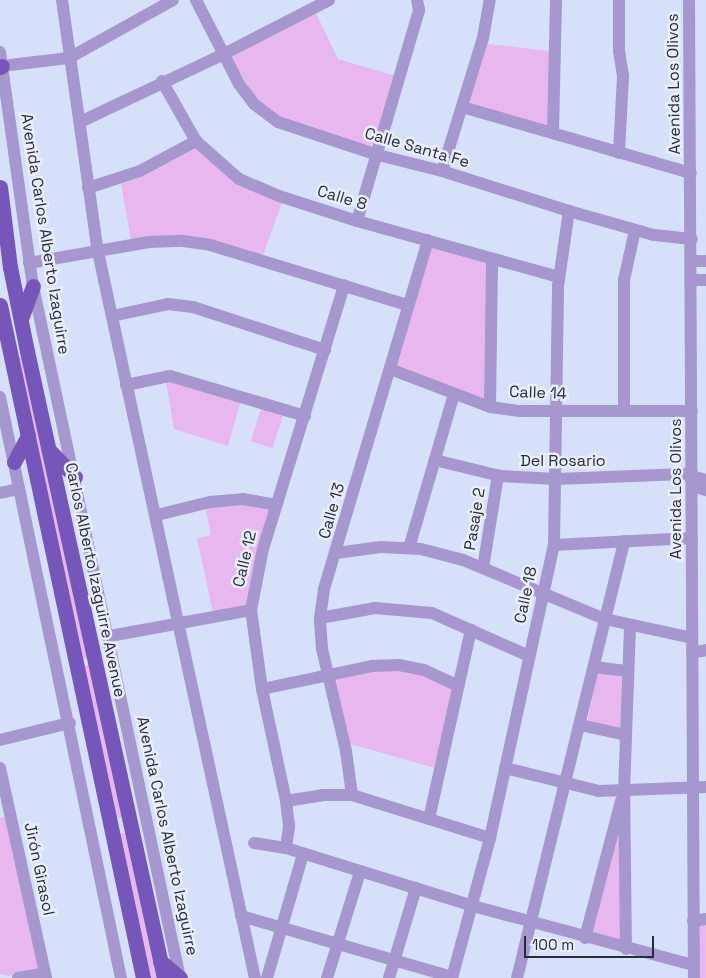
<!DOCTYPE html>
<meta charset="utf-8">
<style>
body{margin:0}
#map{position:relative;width:706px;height:978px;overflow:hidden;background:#d7e0fb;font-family:"Space Grotesk",sans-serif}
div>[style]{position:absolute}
.green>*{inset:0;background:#e8b7f0;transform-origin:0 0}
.minor>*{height:12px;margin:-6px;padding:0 6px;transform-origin:6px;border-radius:6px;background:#a698cf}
.major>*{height:15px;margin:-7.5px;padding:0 7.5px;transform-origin:7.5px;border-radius:7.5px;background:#7756ba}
span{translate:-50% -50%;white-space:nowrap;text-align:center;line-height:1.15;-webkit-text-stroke:5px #e9eefb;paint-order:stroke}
.street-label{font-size:16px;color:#282c39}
.scale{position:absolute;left:524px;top:936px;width:130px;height:22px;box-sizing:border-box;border:2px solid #282c39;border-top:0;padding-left:6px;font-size:15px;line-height:18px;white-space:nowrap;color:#282c39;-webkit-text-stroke:4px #e9eefb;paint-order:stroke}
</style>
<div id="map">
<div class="green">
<i style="clip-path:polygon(315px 11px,338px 59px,396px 76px,376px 148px,283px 119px,257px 100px,229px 55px)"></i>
<i style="clip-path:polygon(487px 44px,551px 51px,549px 128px,468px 105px)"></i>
<i style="clip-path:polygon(197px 147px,283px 200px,263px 255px,131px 240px,121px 184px,144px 176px)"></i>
<i style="clip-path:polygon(431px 245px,489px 262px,488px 400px,395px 365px)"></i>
<i style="left:24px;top:356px;width:309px;height:8px;rotate:78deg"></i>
<i style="clip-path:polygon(166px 381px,241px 400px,228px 446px,174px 429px)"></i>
<i style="left:262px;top:406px;width:23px;height:37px;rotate:18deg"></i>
<i style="clip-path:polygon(235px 502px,272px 507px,248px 608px,213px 613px,197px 538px,211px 535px,205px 506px)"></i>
<i style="clip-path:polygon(91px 664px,123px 817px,121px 818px,114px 816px,80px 667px)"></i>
<i style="clip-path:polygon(376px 669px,404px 669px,455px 687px,435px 768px,347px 743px,335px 678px)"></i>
<i style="clip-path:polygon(598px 670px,624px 673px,623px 732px,587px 724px)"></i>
<i style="clip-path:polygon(4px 817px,9px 821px,40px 970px,8px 976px,0 974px,0 818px)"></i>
<i style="clip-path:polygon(619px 821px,624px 945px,589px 935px)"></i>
<i style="clip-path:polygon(118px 833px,125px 833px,158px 978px,147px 978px)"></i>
<i style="clip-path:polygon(700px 923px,706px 923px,706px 978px,698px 978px)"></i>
</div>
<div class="minor">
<i style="left:62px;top:0;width:255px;rotate:81.9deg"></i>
<i style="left:98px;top:252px;width:743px;rotate:77.8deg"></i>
<i style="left:196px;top:0;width:94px;rotate:62.9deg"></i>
<i style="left:239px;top:84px;width:25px;rotate:53deg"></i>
<i style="left:254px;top:104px;width:30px;rotate:37deg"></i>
<i style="left:278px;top:122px;width:105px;rotate:18.3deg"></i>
<i style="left:378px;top:155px;width:66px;rotate:14deg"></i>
<i style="left:442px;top:171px;width:133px;rotate:17.5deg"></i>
<i style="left:569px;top:211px;width:88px;rotate:15.8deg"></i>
<i style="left:654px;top:235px;width:38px;rotate:6deg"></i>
<i style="left:689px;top:0;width:978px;rotate:89.71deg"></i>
<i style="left:0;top:52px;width:236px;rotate:82deg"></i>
<i style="left:33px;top:286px;width:707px;rotate:78.01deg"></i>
<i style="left:2px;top:66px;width:67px;rotate:-6.8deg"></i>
<i style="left:69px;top:58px;width:119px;rotate:-29.1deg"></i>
<i style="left:162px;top:81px;width:69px;rotate:60.5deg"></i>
<i style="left:196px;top:141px;width:57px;rotate:41.5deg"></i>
<i style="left:239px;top:179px;width:43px;rotate:23deg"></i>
<i style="left:279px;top:196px;width:82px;rotate:17.8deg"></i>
<i style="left:357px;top:221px;width:210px;rotate:15.5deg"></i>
<i style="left:462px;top:107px;width:238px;rotate:16.1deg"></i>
<i style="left:80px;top:122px;width:159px;rotate:-25.3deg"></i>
<i style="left:224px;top:54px;width:118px;rotate:-27.2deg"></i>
<i style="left:553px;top:133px;width:133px;rotate:-88.7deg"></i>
<i style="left:619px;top:153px;width:77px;rotate:-87deg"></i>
<i style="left:623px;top:76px;width:24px;rotate:-99deg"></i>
<i style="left:619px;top:52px;width:52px;rotate:-90deg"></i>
<i style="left:442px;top:171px;width:139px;rotate:-72.9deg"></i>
<i style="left:483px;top:38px;width:39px;rotate:-80deg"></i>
<i style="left:88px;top:188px;width:55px;rotate:-18.1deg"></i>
<i style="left:140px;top:171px;width:64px;rotate:-28.2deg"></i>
<i style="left:357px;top:221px;width:220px;rotate:-73.6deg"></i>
<i style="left:419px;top:10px;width:10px;rotate:-101deg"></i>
<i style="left:692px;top:261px;width:14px"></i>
<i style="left:29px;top:263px;width:122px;rotate:-9.9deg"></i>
<i style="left:149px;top:242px;width:34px;rotate:-2deg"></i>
<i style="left:183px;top:241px;width:27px;rotate:8deg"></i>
<i style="left:210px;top:245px;width:207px;rotate:16.9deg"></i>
<i style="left:692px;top:280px;width:14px"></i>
<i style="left:112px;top:316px;width:57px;rotate:-12.1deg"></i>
<i style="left:168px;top:304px;width:25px;rotate:7deg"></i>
<i style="left:193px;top:307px;width:139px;rotate:18deg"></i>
<i style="left:390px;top:369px;width:107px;rotate:20.8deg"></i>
<i style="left:490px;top:407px;width:30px;rotate:8deg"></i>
<i style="left:520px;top:411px;width:172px"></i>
<i style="left:126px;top:385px;width:45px;rotate:-11.6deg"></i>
<i style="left:170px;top:376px;width:141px;rotate:16.5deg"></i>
<i style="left:0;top:397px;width:593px;rotate:78.24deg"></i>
<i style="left:490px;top:407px;width:147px;rotate:-89.2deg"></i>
<i style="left:624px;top:410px;width:130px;rotate:-90deg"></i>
<i style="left:624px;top:280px;width:51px;rotate:-77.6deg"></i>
<i style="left:435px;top:460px;width:67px;rotate:13.8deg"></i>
<i style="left:500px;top:476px;width:57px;rotate:3deg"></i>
<i style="left:557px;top:479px;width:127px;rotate:-2.3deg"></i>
<i style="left:684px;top:474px;width:23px;rotate:15deg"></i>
<i style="left:692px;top:486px;width:15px;rotate:16deg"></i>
<i style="left:0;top:493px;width:19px;rotate:-12deg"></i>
<i style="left:157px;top:515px;width:55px;rotate:-13.8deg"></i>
<i style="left:210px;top:502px;width:33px;rotate:-5deg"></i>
<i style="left:243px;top:499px;width:34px;rotate:10deg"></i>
<i style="left:554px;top:545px;width:138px;rotate:-2.9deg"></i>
<i style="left:409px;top:548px;width:160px;rotate:-73.7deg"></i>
<i style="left:336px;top:553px;width:45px;rotate:-7.6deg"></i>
<i style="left:381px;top:547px;width:40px;rotate:2.9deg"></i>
<i style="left:421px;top:549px;width:43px;rotate:14.7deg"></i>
<i style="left:463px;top:560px;width:154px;rotate:22.6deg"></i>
<i style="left:605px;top:619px;width:89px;rotate:12.3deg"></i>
<i style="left:483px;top:568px;width:94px;rotate:-80.8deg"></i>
<i style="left:320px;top:618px;width:56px;rotate:-10.3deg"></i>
<i style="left:375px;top:608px;width:57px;rotate:5deg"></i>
<i style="left:432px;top:613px;width:106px;rotate:23.9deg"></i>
<i style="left:110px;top:636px;width:143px;rotate:-10.4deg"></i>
<i style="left:692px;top:653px;width:14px;rotate:-12deg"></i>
<i style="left:594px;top:667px;width:34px;rotate:7deg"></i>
<i style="left:262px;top:689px;width:112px;rotate:-11.8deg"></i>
<i style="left:372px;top:666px;width:27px;rotate:-2deg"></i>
<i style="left:399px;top:665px;width:25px;rotate:11deg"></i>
<i style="left:424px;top:670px;width:38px;rotate:25deg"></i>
<i style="left:580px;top:725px;width:47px;rotate:12.3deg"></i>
<i style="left:0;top:740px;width:72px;rotate:-13.7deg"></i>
<i style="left:0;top:768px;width:215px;rotate:77.6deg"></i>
<i style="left:505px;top:768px;width:97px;rotate:13.7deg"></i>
<i style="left:599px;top:791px;width:107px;rotate:-2.1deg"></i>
<i style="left:352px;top:795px;width:44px;rotate:-97.8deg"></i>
<i style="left:346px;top:751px;width:105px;rotate:-103.2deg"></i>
<i style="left:322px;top:649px;width:31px;rotate:-94deg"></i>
<i style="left:320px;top:618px;width:29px;rotate:-82deg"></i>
<i style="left:324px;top:589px;width:364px;rotate:-73.4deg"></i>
<i style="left:286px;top:801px;width:37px;rotate:-9deg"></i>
<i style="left:323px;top:795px;width:29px"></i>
<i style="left:352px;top:795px;width:145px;rotate:17.3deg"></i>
<i style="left:429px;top:819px;width:194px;rotate:-77.5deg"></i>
<i style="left:254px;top:843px;width:32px;rotate:9deg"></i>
<i style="left:286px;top:848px;width:196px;rotate:17.2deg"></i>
<i style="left:473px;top:906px;width:228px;rotate:15deg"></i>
<i style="left:286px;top:848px;width:22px;rotate:-82deg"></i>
<i style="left:289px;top:826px;width:25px;rotate:-97deg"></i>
<i style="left:286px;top:801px;width:115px;rotate:-102.1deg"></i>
<i style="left:262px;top:689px;width:80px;rotate:-97.9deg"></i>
<i style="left:251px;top:610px;width:62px;rotate:-78.9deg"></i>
<i style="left:263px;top:549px;width:276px;rotate:-72.9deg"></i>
<i style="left:241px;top:916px;width:220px;rotate:16.1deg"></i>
<i style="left:693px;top:921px;width:13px;rotate:-9deg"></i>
<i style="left:585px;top:938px;width:142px;rotate:-75.3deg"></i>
<i style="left:626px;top:949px;width:158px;rotate:-90.7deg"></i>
<i style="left:624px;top:791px;width:166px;rotate:-87.9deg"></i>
<i style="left:18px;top:978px;width:27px;rotate:-10deg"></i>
<i style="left:267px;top:978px;width:129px;rotate:-73.8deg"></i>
<i style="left:327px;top:978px;width:111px;rotate:-72.7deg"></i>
<i style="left:389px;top:978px;width:94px;rotate:-73.3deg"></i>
<i style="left:452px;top:978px;width:145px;rotate:-74.8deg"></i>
<i style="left:490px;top:838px;width:300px;rotate:-77.7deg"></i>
<i style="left:554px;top:545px;width:259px;rotate:-89.1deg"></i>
<i style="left:558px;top:286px;width:76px;rotate:-81.7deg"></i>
<i style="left:517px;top:978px;width:450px;rotate:-76.2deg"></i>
</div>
<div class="major">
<i style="left:0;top:67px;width:2px;rotate:-27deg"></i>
<i style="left:0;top:187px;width:81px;rotate:82.9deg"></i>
<i style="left:10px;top:267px;width:86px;rotate:78.6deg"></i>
<i style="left:27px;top:351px;width:642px;rotate:77.67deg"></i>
<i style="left:0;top:305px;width:688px;rotate:78deg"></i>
<i style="left:21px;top:319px;width:35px;rotate:-70deg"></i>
<i style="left:50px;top:451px;width:36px;rotate:46deg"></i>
<i style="left:14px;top:462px;width:30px;rotate:-62deg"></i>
<i style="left:160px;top:961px;width:26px;rotate:40deg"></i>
</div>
<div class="street-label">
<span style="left:674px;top:84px;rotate:-91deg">Avenida Los Olivos</span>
<span style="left:417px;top:148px;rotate:16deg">Calle Santa Fe</span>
<span style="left:342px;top:198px;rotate:17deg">Calle 8</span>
<span style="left:45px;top:234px;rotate:81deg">Avenida Carlos Alberto Izaguirre</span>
<span style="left:538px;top:393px;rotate:2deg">Calle 14</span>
<span style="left:563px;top:461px">Del Rosario</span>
<span style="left:676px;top:489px;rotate:-90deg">Avenida Los Olivos</span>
<span style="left:332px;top:511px;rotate:-74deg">Calle 13</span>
<span style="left:475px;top:519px;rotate:-81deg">Pasaje 2</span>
<span style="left:245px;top:559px;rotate:-77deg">Calle 12</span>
<span style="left:95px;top:580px;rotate:78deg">Carlos Alberto Izaguirre Avenue</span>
<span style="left:526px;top:595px;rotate:-78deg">Calle 18</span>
<span style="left:167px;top:836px;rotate:78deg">Avenida Carlos Alberto Izaguirre</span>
<span style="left:39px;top:869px;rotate:78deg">Jirón Girasol</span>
</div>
<div class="scale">100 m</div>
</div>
